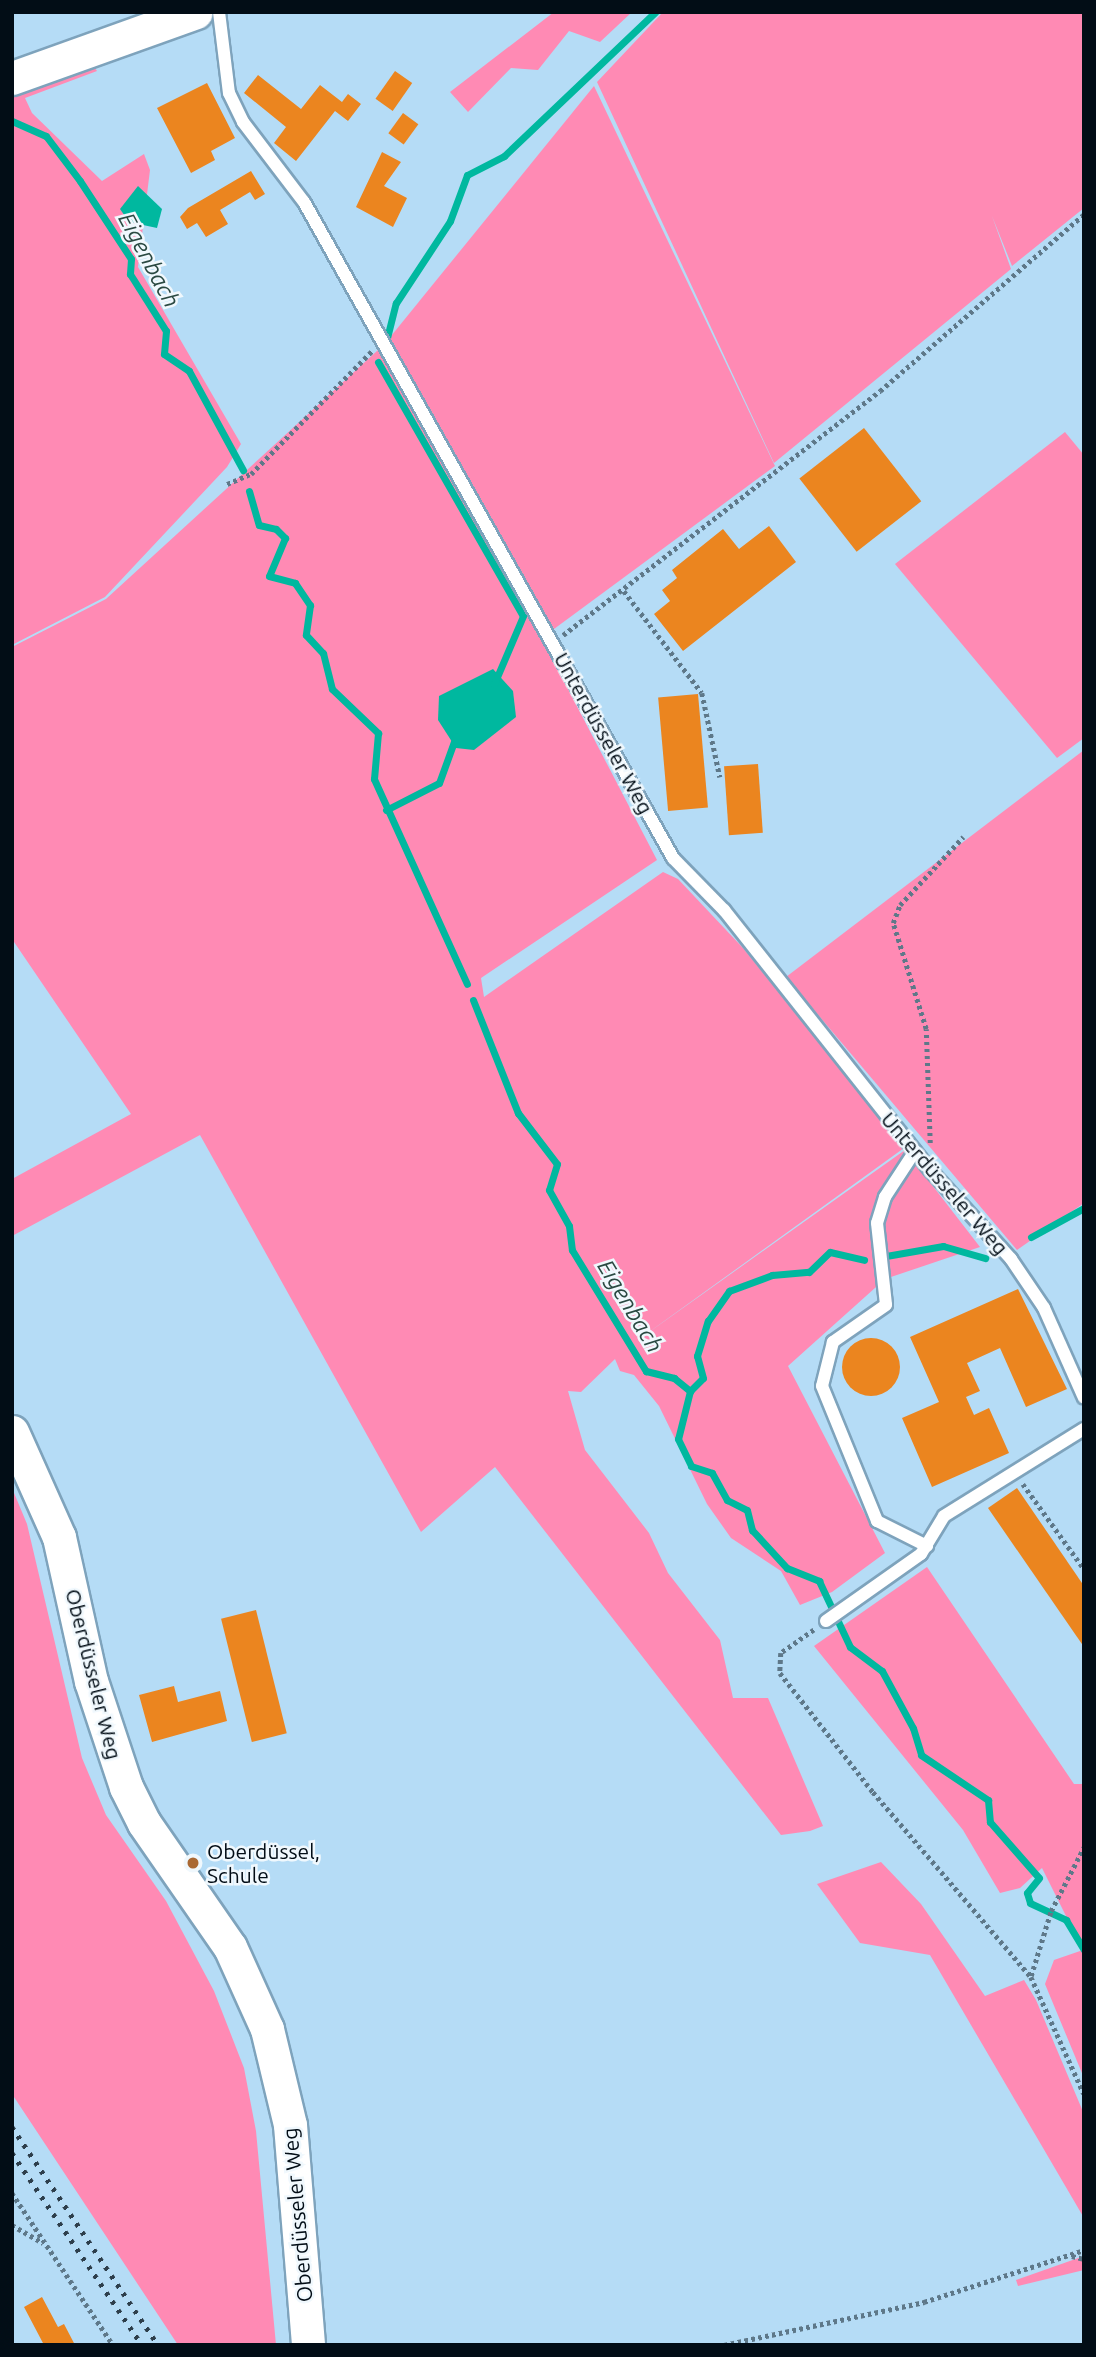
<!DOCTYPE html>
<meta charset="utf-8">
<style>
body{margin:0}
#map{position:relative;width:1096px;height:2357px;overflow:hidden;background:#b5dcf6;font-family:Ubuntu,sans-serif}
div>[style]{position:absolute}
.green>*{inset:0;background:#ff8ab4}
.water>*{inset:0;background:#00b89f}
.stream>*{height:7px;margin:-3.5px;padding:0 3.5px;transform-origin:3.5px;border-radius:3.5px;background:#00b89f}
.building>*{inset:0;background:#eb851f;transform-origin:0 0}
.round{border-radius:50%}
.path>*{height:4.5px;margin-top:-2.25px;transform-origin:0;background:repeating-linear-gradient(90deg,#5e7889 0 3.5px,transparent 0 7px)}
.roads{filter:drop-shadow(2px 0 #7ea3bc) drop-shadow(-2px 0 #7ea3bc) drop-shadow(0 2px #7ea3bc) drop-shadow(0 -2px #7ea3bc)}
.lane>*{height:12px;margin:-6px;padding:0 6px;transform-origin:6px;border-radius:6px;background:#fff}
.secondary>*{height:33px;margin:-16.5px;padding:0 16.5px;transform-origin:16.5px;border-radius:16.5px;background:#fff}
.rail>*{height:5px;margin-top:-2.5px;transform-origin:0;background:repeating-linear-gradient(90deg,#2d3e4b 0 3.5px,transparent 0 10.5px)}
.dots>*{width:19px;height:19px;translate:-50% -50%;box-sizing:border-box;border:4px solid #f0f8fd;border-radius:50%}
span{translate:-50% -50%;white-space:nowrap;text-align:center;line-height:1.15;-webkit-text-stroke:5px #f0f8fd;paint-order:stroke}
.street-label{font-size:21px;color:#020d16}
.poi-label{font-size:21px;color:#020d16}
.left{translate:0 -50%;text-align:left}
.water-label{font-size:23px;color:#2a4942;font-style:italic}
.frame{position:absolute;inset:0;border:14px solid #020d16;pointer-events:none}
</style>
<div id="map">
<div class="green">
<i style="clip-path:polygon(554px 12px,632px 12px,600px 42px,569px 31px,538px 70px,511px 68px,468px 112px,450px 92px)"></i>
<i style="clip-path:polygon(663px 12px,1084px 12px,1084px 208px,1012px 266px,992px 216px,1011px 269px,774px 463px,597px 82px)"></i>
<i style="clip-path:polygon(92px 64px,97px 71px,25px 98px,32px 113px,102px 181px,144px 154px,150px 170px,138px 267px,241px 444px,227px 467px,105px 597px,12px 645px,12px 91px)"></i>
<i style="clip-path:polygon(594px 86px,775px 466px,554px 629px,387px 341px)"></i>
<i style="clip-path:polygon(378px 350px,555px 664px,657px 860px,481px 978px,484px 997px,663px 872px,678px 879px,743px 948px,904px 1148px,638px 1340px,905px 1150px,980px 1247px,885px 1279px,788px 1366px,885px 1553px,832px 1592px,800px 1605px,781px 1571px,731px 1538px,707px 1504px,659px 1406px,634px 1375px,620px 1371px,615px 1359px,581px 1392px,568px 1391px,585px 1450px,649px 1533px,668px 1573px,720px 1640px,733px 1698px,768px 1698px,823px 1826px,810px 1831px,781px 1835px,495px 1467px,421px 1532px,200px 1135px,12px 1236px,12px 1179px,131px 1114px,12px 939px,12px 647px,106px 599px)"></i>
<i style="clip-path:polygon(1065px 432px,1084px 455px,1084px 738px,1057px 758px,895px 564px)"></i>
<i style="clip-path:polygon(1084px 750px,1084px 1203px,1017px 1250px,786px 977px)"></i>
<i style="clip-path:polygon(12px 1488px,27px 1524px,82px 1758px,106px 1815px,166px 1901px,214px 1991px,244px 2068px,256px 2131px,276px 2345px,178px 2345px,12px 2094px)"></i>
<i style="clip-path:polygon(927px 1567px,1074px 1784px,1084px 1784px,1084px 2078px,1045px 1984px,1054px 1960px,1083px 1950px,1042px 1868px,1020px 1888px,1000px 1893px,963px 1830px,814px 1646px)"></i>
<i style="clip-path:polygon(881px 1862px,921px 1904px,985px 1996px,1024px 1980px,1036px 2000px,1084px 2114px,1084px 2218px,930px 1955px,860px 1943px,817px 1884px)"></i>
<i style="clip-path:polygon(1084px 2256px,1084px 2270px,1018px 2286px,1016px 2280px)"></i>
</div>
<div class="water">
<i style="clip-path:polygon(138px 186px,162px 209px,157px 228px,129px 222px,120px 209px)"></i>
<i style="clip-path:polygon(493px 669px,513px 691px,516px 717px,474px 750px,456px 748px,438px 720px,439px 696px)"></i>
</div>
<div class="stream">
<i style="left:12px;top:121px;width:37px;rotate:24deg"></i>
<i style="left:46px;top:136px;width:56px;rotate:52.9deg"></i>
<i style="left:80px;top:181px;width:93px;rotate:56.8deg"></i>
<i style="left:131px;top:259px;width:15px;rotate:94deg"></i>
<i style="left:130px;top:274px;width:67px;rotate:57.7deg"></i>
<i style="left:166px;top:331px;width:23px;rotate:95deg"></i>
<i style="left:164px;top:354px;width:30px;rotate:34deg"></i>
<i style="left:189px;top:371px;width:113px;rotate:61.4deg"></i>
<i style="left:387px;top:338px;width:36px;rotate:-76deg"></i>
<i style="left:396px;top:303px;width:98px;rotate:-56.6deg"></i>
<i style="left:450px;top:221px;width:49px;rotate:-69.7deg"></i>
<i style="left:467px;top:175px;width:42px;rotate:-27.2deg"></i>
<i style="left:504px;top:156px;width:209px;rotate:-43.6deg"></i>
<i style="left:378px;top:362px;width:292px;rotate:60.3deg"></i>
<i style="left:523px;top:616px;width:74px;rotate:113.1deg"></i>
<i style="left:249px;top:491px;width:35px;rotate:74deg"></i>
<i style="left:259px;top:525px;width:17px;rotate:13deg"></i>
<i style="left:276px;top:529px;width:13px;rotate:45deg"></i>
<i style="left:285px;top:538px;width:41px;rotate:112.8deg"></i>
<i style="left:269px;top:576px;width:27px;rotate:15deg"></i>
<i style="left:295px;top:583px;width:27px;rotate:56deg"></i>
<i style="left:310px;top:605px;width:30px;rotate:98deg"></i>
<i style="left:306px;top:635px;width:25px;rotate:47deg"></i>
<i style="left:323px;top:653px;width:37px;rotate:76deg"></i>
<i style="left:332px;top:689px;width:64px;rotate:43.7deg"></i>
<i style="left:378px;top:733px;width:46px;rotate:95deg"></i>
<i style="left:374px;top:779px;width:225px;rotate:65.6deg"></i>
<i style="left:386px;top:810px;width:59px;rotate:-27deg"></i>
<i style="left:439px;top:783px;width:50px;rotate:-70.1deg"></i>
<i style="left:473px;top:1000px;width:122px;rotate:68.3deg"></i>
<i style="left:518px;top:1113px;width:64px;rotate:52.6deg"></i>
<i style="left:557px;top:1164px;width:27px;rotate:107deg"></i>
<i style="left:549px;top:1190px;width:41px;rotate:60.9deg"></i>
<i style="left:569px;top:1226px;width:24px;rotate:83deg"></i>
<i style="left:572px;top:1250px;width:142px;rotate:58.6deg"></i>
<i style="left:646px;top:1371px;width:29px;rotate:14deg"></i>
<i style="left:674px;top:1378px;width:21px;rotate:39deg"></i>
<i style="left:690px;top:1391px;width:49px;rotate:104deg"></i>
<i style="left:678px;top:1439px;width:30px;rotate:64deg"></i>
<i style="left:691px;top:1466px;width:22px;rotate:18deg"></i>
<i style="left:712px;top:1473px;width:31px;rotate:61deg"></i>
<i style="left:727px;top:1500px;width:22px;rotate:27deg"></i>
<i style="left:747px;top:1510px;width:21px;rotate:76deg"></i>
<i style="left:752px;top:1530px;width:52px;rotate:47.4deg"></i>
<i style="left:787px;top:1568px;width:35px;rotate:22deg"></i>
<i style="left:819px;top:1581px;width:73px;rotate:64.8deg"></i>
<i style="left:850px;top:1647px;width:40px;rotate:37deg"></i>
<i style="left:882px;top:1671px;width:65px;rotate:61.5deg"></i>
<i style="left:913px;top:1728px;width:28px;rotate:73deg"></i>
<i style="left:921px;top:1755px;width:81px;rotate:33.9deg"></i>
<i style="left:988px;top:1800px;width:22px;rotate:85deg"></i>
<i style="left:990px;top:1822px;width:74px;rotate:48.8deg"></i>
<i style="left:1039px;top:1878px;width:19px;rotate:129deg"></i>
<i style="left:1027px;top:1893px;width:10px;rotate:73deg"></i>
<i style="left:1030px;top:1903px;width:40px;rotate:25deg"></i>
<i style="left:1066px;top:1920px;width:35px;rotate:59deg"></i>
<i style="left:1031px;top:1237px;width:60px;rotate:-28.7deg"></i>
<i style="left:886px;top:1256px;width:58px;rotate:-10deg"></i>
<i style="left:943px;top:1246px;width:44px;rotate:15.9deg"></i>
<i style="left:690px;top:1391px;width:18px;rotate:-45deg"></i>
<i style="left:703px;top:1378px;width:23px;rotate:-105deg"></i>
<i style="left:697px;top:1356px;width:37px;rotate:-73deg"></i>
<i style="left:708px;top:1321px;width:37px;rotate:-55deg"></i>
<i style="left:729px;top:1291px;width:46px;rotate:-20.4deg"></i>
<i style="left:772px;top:1275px;width:37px;rotate:-5deg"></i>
<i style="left:809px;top:1272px;width:29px;rotate:-44deg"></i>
<i style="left:830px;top:1252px;width:35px;rotate:13deg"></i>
</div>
<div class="building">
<i style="left:395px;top:71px;width:21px;height:34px;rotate:35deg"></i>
<i style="clip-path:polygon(258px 75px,301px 109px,320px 85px,342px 102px,348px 94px,361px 104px,348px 121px,335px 111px,296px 161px,274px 143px,286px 127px,244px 93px)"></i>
<i style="clip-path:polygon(207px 83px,235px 138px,211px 151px,215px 160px,191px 173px,157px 108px)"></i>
<i style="left:403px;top:113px;width:19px;height:25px;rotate:36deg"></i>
<i style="clip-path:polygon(382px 152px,401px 162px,384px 186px,407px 198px,393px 227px,356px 207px)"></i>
<i style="clip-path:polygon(251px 171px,265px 194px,255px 200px,250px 192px,220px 210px,228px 224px,206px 237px,197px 223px,187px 229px,180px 217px,188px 208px)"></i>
<i style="left:864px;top:428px;width:93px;height:82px;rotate:52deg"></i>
<i style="clip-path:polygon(769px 526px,796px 562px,683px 651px,654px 614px,670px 601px,662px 590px,677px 578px,672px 570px,723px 529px,739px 549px)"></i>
<i style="left:698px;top:694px;width:114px;height:40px;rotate:85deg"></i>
<i style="left:758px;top:764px;width:69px;height:34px;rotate:86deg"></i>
<i style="clip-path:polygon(1018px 1289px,1067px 1389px,1026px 1407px,1000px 1348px,967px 1363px,980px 1391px,966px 1397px,974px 1415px,989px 1408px,1009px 1453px,932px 1487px,902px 1418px,939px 1402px,910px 1337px)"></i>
<i class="round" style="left:842px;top:1338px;width:58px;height:58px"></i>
<i style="clip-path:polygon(1017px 1488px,1084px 1586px,1084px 1647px,988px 1508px)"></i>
<i style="left:256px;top:1610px;width:127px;height:36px;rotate:76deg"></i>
<i style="clip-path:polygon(174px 1686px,178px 1702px,220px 1691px,227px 1721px,152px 1742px,139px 1695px)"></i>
<i style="clip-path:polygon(42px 2297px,58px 2327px,64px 2324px,75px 2345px,44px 2345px,24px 2307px)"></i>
</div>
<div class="path">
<i style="left:227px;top:484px;width:26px;rotate:-23deg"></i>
<i style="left:251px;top:474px;width:173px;rotate:-45.5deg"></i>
<i style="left:624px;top:591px;width:128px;rotate:52.6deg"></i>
<i style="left:702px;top:693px;width:86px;rotate:77.9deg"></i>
<i style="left:563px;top:635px;width:400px;rotate:-37.6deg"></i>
<i style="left:880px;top:391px;width:270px;rotate:-40.9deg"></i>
<i style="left:930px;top:1143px;width:114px;rotate:-92deg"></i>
<i style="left:926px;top:1029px;width:111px;rotate:-107.3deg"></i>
<i style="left:893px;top:923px;width:19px;rotate:-69deg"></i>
<i style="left:900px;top:905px;width:93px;rotate:-47.2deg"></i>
<i style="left:1023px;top:1484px;width:105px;rotate:54.3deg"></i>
<i style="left:814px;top:1630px;width:40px;rotate:145.1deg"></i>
<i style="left:781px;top:1653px;width:20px;rotate:93deg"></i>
<i style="left:780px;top:1673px;width:151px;rotate:52deg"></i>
<i style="left:873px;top:1792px;width:243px;rotate:49.5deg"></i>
<i style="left:1031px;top:1977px;width:128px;rotate:65.6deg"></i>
<i style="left:1031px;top:1976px;width:68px;rotate:-72.9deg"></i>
<i style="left:1051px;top:1911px;width:72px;rotate:-62.7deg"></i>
<i style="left:12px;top:2193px;width:182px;rotate:56.4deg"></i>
<i style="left:12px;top:2225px;width:36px;rotate:30deg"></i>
<i style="left:1072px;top:2256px;width:12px;rotate:14deg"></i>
<i style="left:724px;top:2345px;width:205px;rotate:-12.1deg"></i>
<i style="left:924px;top:2302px;width:168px;rotate:-18deg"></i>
</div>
<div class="roads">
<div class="lane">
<i style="left:219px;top:12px;width:82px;rotate:83deg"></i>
<i style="left:229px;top:93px;width:32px;rotate:64deg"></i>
<i style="left:243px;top:122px;width:101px;rotate:52.7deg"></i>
<i style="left:304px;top:202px;width:753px;rotate:60.64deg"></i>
<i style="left:673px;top:858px;width:73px;rotate:45.6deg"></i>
<i style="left:724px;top:910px;width:333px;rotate:51.6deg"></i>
<i style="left:931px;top:1171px;width:119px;rotate:47.7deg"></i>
<i style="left:1011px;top:1259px;width:59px;rotate:56deg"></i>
<i style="left:1044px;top:1308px;width:98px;rotate:66deg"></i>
<i style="left:915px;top:1151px;width:55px;rotate:123.1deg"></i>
<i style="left:885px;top:1197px;width:27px;rotate:107deg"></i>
<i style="left:877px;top:1223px;width:82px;rotate:83.7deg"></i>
<i style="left:886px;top:1305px;width:65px;rotate:145.1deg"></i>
<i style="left:833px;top:1342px;width:45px;rotate:104deg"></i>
<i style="left:822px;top:1386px;width:146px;rotate:67.8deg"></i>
<i style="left:877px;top:1521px;width:56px;rotate:26.6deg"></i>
<i style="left:826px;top:1621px;width:116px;rotate:-35.2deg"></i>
<i style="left:921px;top:1554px;width:44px;rotate:-58.8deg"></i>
<i style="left:944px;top:1516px;width:165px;rotate:-31.9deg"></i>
</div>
<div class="secondary">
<i style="left:12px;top:78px;width:195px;rotate:-19.7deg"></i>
<i style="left:12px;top:1432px;width:115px;rotate:65.9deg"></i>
<i style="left:59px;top:1537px;width:148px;rotate:77.5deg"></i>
<i style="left:91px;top:1681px;width:112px;rotate:71.7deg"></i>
<i style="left:126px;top:1787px;width:40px;rotate:63.4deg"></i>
<i style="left:144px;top:1823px;width:151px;rotate:55.3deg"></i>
<i style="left:230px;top:1947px;width:90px;rotate:65.7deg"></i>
<i style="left:267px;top:2029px;width:99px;rotate:76.5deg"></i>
<i style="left:290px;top:2125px;width:221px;rotate:85.3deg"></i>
</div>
</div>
<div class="rail">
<i style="left:12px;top:2127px;width:262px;rotate:56.2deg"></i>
<i style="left:12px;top:2153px;width:232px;rotate:55.9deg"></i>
</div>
<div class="dots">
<i style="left:193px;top:1863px;background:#aa6933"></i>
</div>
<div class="street-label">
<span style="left:604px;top:733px;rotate:61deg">Unterdüsseler Weg</span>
<span style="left:945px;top:1183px;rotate:49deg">Unterdüsseler Weg</span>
<span style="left:94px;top:1674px;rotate:76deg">Oberdüsseler Weg</span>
<span style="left:297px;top:2215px;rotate:-95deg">Oberdüsseler Weg</span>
</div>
<div class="poi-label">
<span class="left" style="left:207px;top:1863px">Oberdüssel,<br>Schule</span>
</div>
<div class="water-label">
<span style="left:149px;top:260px;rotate:62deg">Eigenbach</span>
<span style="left:630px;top:1306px;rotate:59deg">Eigenbach</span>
</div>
<div class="frame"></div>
</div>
